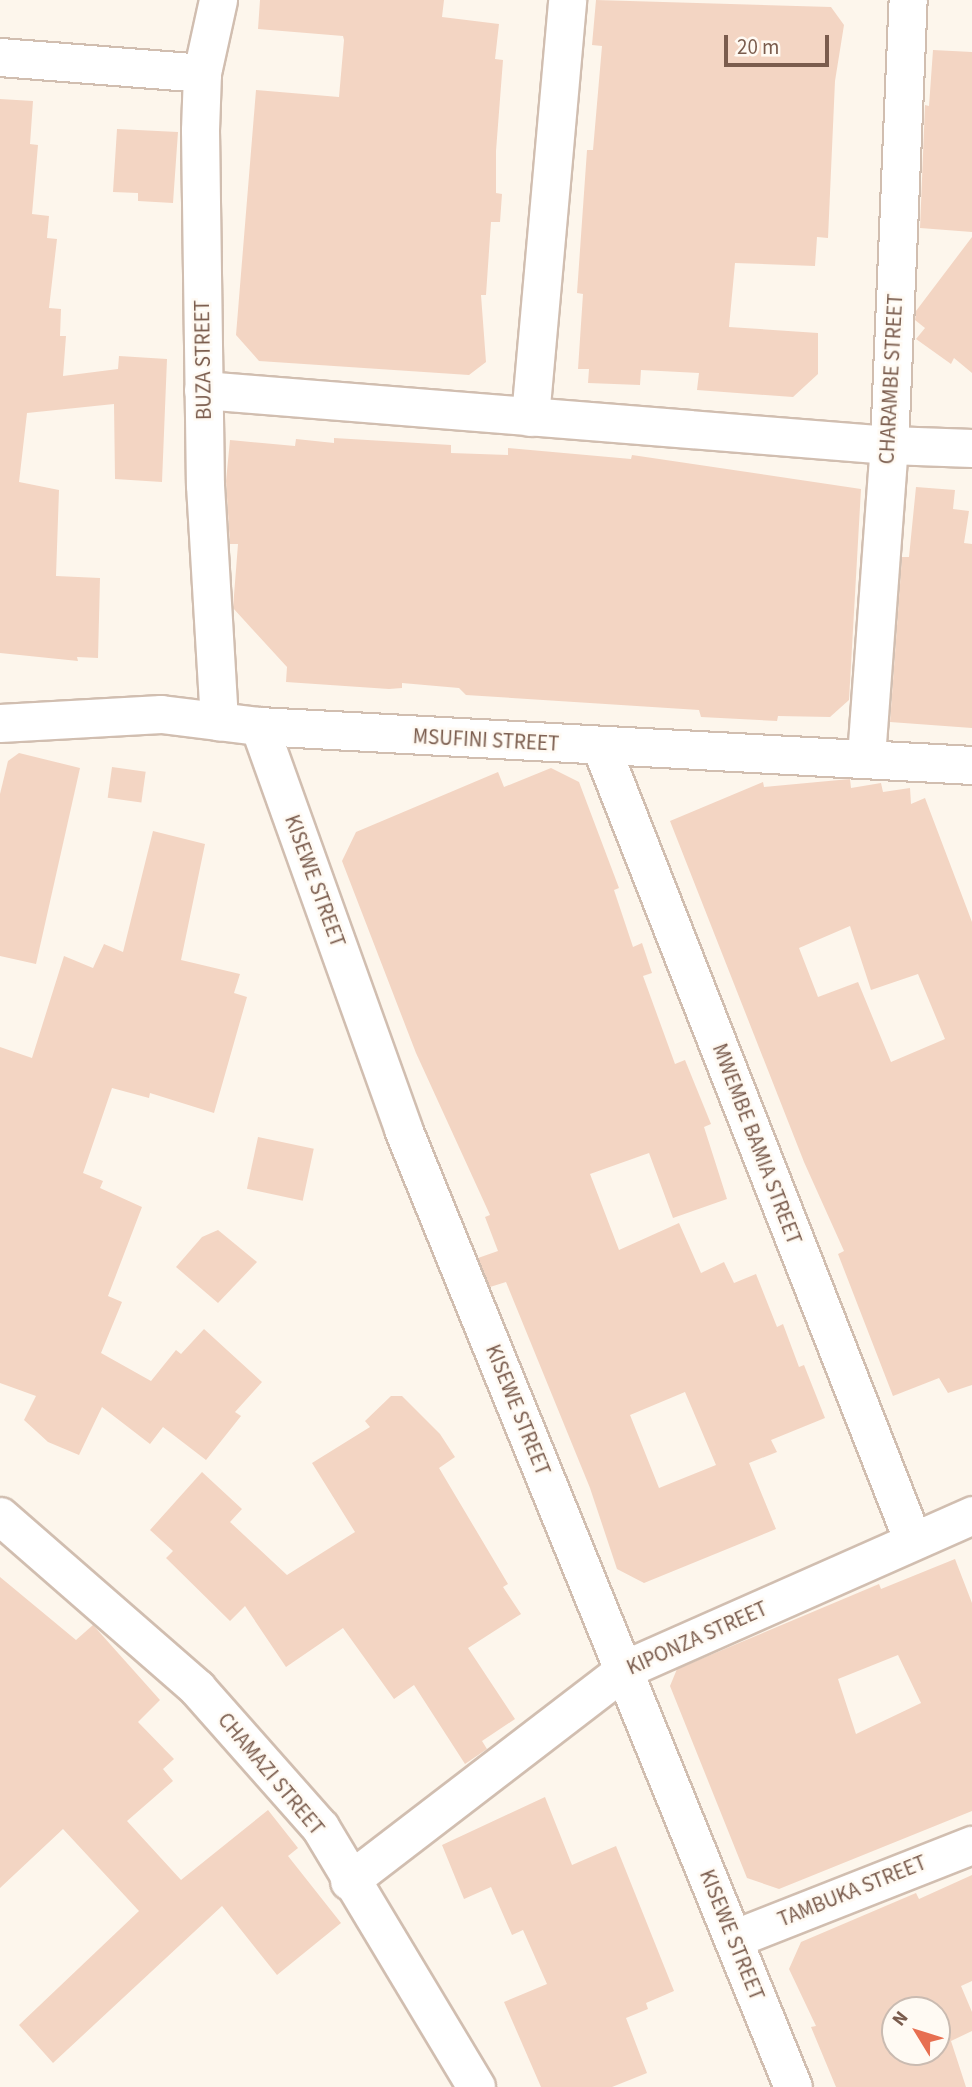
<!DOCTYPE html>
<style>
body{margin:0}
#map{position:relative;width:972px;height:2087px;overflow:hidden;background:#fdf6ec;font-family:"Source Sans 3",sans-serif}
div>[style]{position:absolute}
.building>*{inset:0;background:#f3d5c3;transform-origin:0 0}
.roads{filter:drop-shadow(2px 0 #d1beb0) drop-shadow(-2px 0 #d1beb0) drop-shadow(0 2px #d1beb0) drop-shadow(0 -2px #d1beb0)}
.street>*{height:37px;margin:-18.5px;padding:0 18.5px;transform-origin:18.5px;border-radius:18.5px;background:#fff}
span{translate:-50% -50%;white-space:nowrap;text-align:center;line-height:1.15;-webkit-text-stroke:5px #fffaf3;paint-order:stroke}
.street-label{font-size:21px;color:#7a5c4d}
.north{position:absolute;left:881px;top:1996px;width:70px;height:70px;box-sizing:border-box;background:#fffaf3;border:2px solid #cabbb1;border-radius:50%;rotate:308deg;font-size:19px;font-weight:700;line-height:28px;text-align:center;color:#7a5c4d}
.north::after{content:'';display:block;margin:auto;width:24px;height:32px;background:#e76f51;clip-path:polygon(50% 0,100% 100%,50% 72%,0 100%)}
.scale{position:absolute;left:724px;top:35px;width:105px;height:32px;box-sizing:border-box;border:4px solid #7a5c4d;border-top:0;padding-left:9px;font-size:21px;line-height:24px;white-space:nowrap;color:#7a5c4d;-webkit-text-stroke:5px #fffaf3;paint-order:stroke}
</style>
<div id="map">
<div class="building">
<i style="clip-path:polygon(260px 0,444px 0,442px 17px,499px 24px,495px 59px,503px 60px,496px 151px,496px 193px,502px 194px,500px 222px,491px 222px,486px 295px,481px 295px,486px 362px,469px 375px,259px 361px,236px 335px,256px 90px,339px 97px,344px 40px,343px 36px,258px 29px)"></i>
<i style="clip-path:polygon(596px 0,831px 7px,844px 25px,835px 81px,828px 238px,817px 237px,815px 266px,735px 263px,729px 327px,818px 333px,818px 374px,793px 397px,697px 390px,699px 373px,641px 370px,640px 385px,588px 383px,589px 369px,578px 369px,583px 294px,577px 293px,587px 150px,593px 150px,602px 46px,592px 45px)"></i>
<i style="clip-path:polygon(933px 50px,972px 52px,972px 232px,920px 228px,925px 105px,929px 106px)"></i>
<i style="clip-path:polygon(0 99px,33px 101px,30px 144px,38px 145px,32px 214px,49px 216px,47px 238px,57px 239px,49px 308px,61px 309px,60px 336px,66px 336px,63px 376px,118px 369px,119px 356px,167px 359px,162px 482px,115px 479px,114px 404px,27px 413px,19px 482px,59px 490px,56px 576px,100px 578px,98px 658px,77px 657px,78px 661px,0 653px)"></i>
<i style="clip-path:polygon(117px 129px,178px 132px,173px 203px,138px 201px,138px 193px,113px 192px)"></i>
<i style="clip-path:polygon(972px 237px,972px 373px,954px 358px,951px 364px,916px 339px,925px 328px,915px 320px,916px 311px)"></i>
<i style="clip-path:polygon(334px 438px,451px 445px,451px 453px,508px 455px,508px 448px,631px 459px,632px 455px,861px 489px,849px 700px,830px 717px,778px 716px,777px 721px,701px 717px,699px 710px,466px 695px,459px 688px,402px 683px,402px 688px,389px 689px,286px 682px,287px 667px,233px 608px,238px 544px,230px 544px,226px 481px,230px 440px,295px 446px,296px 439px,334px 443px)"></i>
<i style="clip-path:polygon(916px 487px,955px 490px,953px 509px,969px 511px,964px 543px,972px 544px,972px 728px,890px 722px,902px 557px,909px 557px)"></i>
<i style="clip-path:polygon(19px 753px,80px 768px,36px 964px,0 956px,0 794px,8px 761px)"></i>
<i style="left:112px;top:767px;width:34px;height:31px;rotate:8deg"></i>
<i style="clip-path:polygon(evenodd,551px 768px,579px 782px,619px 888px,614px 890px,633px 947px,642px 943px,652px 973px,643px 976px,675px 1064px,685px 1060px,711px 1124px,704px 1127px,727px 1199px,673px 1218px,649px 1153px,590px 1174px,619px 1250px,679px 1223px,701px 1273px,724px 1262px,734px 1283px,756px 1274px,777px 1327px,783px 1324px,799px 1367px,804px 1365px,825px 1418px,771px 1440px,777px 1452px,749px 1463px,776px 1529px,644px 1583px,617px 1569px,590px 1488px,506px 1282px,490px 1287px,478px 1258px,498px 1251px,485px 1217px,490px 1215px,416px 1053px,342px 861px,356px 832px,498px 772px,504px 787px,551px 768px,685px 1392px,716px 1465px,659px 1488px,630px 1415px,685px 1392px)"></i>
<i style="clip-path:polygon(evenodd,850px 779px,851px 788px,881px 783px,883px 792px,910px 788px,911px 804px,925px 798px,972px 922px,972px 1385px,948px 1393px,939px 1378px,893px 1396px,838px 1254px,844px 1251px,804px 1162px,670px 821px,763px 782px,764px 787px,850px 779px,850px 926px,871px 990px,918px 974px,945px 1039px,891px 1062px,858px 982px,818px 997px,799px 948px,850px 926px)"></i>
<i style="clip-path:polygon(153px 831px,205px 844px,181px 960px,240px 974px,234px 993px,247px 997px,214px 1113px,150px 1093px,149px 1098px,112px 1088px,83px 1173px,103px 1181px,100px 1188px,142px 1207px,108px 1296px,122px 1302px,101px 1353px,151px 1381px,176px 1350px,181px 1354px,204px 1329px,262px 1382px,235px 1412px,241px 1416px,206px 1460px,163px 1427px,150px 1444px,102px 1407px,79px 1455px,48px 1442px,24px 1420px,36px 1396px,0 1383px,0 1047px,32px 1058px,64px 956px,93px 968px,104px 944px,123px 952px)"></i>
<i style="left:258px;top:1137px;width:57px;height:53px;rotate:12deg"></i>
<i style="clip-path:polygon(218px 1230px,257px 1262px,218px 1303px,176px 1267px,202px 1237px)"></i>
<i style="clip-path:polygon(391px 1396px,402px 1396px,440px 1434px,455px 1457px,439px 1468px,508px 1584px,503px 1587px,521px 1614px,468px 1648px,515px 1719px,482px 1741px,487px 1749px,465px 1764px,414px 1685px,394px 1699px,343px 1628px,286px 1667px,245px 1606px,230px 1621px,166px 1558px,173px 1551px,150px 1530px,202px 1472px,242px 1509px,230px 1522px,287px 1575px,355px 1532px,312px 1463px,370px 1427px,365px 1421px)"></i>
<i style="clip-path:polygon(evenodd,955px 1559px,972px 1603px,972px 1811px,779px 1889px,747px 1878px,670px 1686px,677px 1669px,879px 1584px,881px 1589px,955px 1559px,898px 1655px,921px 1703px,856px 1734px,838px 1679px,898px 1655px)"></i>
<i style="clip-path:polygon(0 1577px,76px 1640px,93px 1625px,160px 1700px,138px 1722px,174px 1759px,163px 1769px,173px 1781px,127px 1821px,181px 1880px,268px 1810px,298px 1848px,288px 1856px,341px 1923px,277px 1975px,222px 1906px,53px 2063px,19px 2025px,139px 1911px,63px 1829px,0 1888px)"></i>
<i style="clip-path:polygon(545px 1797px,572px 1865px,616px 1846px,674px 1991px,646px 2003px,648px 2009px,626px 2018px,647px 2073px,612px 2087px,541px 2087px,504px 2002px,547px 1984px,523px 1930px,512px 1935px,491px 1887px,464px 1899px,442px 1845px)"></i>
<i style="clip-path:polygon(evenodd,972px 1875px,972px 1981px,961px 1986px,972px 2012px,972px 2031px,951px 2041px,966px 2087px,836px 2087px,811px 2027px,816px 2026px,789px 1969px,801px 1942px,916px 1893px,919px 1899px,972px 1875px,895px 2010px,937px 2010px,937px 2052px,895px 2052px,895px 2010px)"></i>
</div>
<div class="roads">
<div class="street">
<i style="left:218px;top:0;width:75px;rotate:102.4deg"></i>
<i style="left:202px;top:73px;width:57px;rotate:92deg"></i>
<i style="left:200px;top:130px;width:355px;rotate:89.2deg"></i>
<i style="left:205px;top:485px;width:237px;rotate:86.6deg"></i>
<i style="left:0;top:57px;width:203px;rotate:4.5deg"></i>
<i style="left:203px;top:390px;width:688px;rotate:4.58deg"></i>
<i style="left:889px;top:445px;width:83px;rotate:2.1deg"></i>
<i style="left:530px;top:417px;width:419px;rotate:-84.9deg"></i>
<i style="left:0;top:723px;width:161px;rotate:-3.2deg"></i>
<i style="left:161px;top:714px;width:99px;rotate:7deg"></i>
<i style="left:259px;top:726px;width:714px;rotate:3.13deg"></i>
<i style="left:259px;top:726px;width:428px;rotate:70.3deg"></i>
<i style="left:403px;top:1129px;width:1034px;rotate:67.85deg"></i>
<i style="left:601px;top:747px;width:853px;rotate:68.55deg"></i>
<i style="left:866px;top:757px;width:313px;rotate:-85.8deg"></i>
<i style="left:889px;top:445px;width:445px;rotate:-87.6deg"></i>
<i style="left:0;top:1516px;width:262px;rotate:41.1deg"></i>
<i style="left:197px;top:1688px;width:186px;rotate:48.5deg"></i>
<i style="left:320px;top:1827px;width:303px;rotate:59deg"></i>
<i style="left:349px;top:1881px;width:348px;rotate:-37.5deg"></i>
<i style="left:625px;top:1669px;width:380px;rotate:-23.9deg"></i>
<i style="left:733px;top:1939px;width:257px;rotate:-21.5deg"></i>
</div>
</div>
<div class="street-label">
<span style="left:203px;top:360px;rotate:-91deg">BUZA STREET</span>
<span style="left:891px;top:379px;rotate:-87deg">CHARAMBE STREET</span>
<span style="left:486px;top:740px;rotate:3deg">MSUFINI STREET</span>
<span style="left:315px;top:881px;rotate:70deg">KISEWE STREET</span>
<span style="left:757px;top:1144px;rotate:69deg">MWEMBE BAMIA STREET</span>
<span style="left:518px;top:1410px;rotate:68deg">KISEWE STREET</span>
<span style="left:697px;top:1638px;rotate:-24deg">KIPONZA STREET</span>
<span style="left:271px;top:1774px;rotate:50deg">CHAMAZI STREET</span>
<span style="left:852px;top:1891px;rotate:-22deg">TAMBUKA STREET</span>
<span style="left:732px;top:1935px;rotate:68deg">KISEWE STREET</span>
</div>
<div class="north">N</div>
<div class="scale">20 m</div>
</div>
